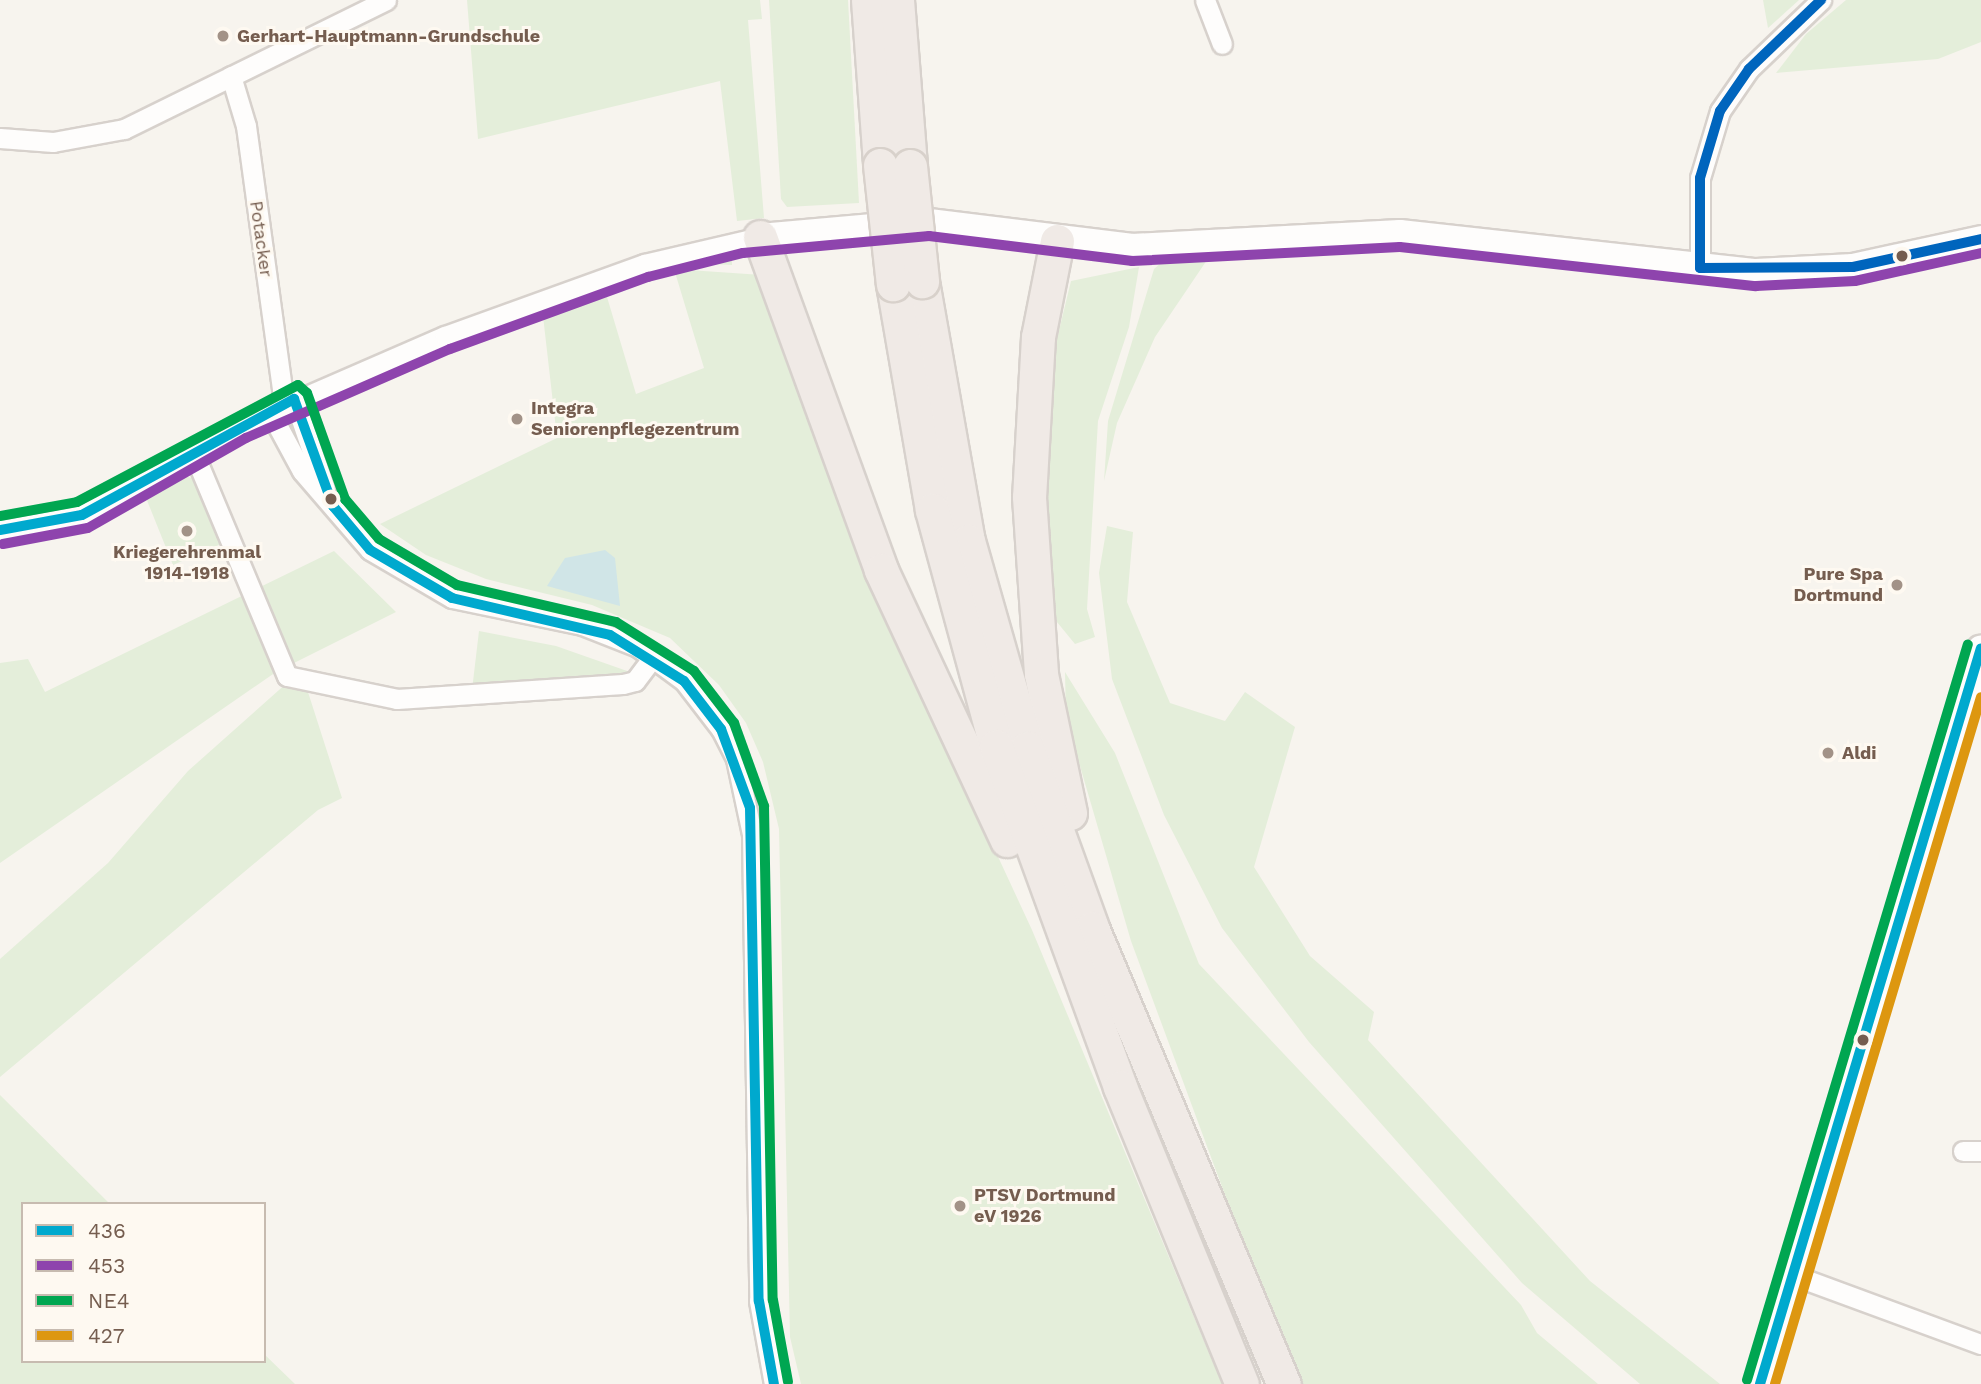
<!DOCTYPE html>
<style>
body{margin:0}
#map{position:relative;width:1981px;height:1384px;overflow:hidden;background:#f7f4ee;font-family:"Work Sans",sans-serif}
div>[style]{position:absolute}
.green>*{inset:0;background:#e4eeda}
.water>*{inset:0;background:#d0e5e7}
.roads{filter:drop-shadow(2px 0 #d7d1cc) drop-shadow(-2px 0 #d7d1cc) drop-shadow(0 2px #d7d1cc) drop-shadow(0 -2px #d7d1cc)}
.street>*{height:19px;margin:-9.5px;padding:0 9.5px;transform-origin:9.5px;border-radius:9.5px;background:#fefdfc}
.secondary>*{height:26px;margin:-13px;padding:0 13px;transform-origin:13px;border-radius:13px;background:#fefdfc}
.highway>*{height:33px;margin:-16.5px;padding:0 16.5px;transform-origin:16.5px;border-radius:16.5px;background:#f0eae6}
.bridges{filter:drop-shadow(2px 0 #d8d1cb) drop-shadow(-2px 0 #d8d1cb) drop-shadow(0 2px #d8d1cb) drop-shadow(0 -2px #d8d1cb)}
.highway-bridge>*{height:33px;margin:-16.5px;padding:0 16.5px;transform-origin:16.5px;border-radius:16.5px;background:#f0eae6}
.bus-1>*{height:10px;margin:-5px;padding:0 5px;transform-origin:5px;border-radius:5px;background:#00a9ce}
.bus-2>*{height:10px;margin:-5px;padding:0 5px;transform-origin:5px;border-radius:5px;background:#8e44ad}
.bus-3>*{height:10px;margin:-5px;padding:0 5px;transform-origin:5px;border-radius:5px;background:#00a651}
.bus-4>*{height:10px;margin:-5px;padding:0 5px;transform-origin:5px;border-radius:5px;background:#dd9710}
.bus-5>*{height:10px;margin:-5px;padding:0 5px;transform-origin:5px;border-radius:5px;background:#0065bd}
.dots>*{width:19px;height:19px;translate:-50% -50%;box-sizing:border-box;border:4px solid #fef9f1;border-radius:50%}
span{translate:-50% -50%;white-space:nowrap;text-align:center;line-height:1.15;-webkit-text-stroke:6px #fef9f1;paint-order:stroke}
.poi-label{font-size:18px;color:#755d4f;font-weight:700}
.left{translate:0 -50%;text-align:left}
.right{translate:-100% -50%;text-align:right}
.street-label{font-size:18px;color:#755d4f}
.legend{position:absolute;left:21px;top:1202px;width:245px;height:161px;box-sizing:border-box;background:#fef9f1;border:2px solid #c7bbb0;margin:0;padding:9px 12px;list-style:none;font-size:21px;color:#755d4f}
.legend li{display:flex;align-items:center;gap:14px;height:35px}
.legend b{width:35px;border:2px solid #c7bbb0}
</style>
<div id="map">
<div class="green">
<i style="clip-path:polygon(467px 0,760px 0,762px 19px,748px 20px,764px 218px,737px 221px,720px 81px,478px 139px)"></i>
<i style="clip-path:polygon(769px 0,848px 0,859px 203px,787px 207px,781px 199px)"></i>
<i style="clip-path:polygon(1763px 0,1799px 0,1768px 28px)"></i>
<i style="clip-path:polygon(1846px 0,1981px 0,1981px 42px,1938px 59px,1776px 73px,1806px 34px)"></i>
<i style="clip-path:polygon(732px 253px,732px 265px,688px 263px)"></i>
<i style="clip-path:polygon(1207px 260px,1155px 337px,1117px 423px,1104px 481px,1108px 421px,1154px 269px,1162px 262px)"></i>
<i style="clip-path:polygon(1139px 267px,1129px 327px,1098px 421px,1087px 609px,1095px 637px,1075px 644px,1052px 616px,1047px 496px,1054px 351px,1071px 281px)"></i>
<i style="clip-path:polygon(674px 269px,762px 275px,865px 570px,1032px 930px,1222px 1384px,801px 1384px,790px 1337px,779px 829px,763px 762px,746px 723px,719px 685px,670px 638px,592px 605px,486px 579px,426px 555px,380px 524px,557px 438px,543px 316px,607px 297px,636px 394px,704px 368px)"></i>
<i style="clip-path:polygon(179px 475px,192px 478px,221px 544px,173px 565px,144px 493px)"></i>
<i style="clip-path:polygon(1107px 526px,1133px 532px,1127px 602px,1170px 703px,1225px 721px,1245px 692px,1295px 727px,1254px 867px,1310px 956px,1374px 1012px,1368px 1040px,1590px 1281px,1720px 1384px,1640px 1384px,1522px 1283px,1309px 1042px,1222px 928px,1164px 815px,1112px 679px,1099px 573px)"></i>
<i style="clip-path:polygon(334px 551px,396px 612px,276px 672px,0 863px,0 663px,28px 659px,45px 692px)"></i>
<i style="clip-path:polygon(479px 631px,556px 646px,630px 672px,472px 690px)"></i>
<i style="clip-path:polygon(1065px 672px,1115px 753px,1199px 964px,1521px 1305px,1537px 1333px,1598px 1384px,1295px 1384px,1131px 941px,1066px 718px)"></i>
<i style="clip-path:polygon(288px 682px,307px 689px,342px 798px,318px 810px,0 1077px,0 959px,108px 863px,188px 771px)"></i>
<i style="clip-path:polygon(0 1095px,110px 1204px,23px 1204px,23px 1361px,264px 1361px,264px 1354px,295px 1384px,0 1384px)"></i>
</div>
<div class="water">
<i style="clip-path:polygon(605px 550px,615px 558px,620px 606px,547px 586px,565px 558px)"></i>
</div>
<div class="roads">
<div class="street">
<i style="left:1205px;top:0;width:47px;rotate:68.9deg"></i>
<i style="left:231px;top:76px;width:52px;rotate:73.3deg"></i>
<i style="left:246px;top:126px;width:281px;rotate:82.2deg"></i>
<i style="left:0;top:138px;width:53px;rotate:4.3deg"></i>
<i style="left:53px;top:142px;width:72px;rotate:-10.4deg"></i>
<i style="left:124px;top:129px;width:292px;rotate:-26.2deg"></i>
<i style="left:1700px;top:268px;width:90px;rotate:-90deg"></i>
<i style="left:1700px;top:178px;width:70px;rotate:-73.4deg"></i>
<i style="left:1720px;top:111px;width:51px;rotate:-55.4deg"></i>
<i style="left:1749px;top:69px;width:100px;rotate:-43.8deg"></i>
<i style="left:294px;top:399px;width:95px;rotate:71deg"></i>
<i style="left:269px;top:410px;width:69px;rotate:61.6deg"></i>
<i style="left:302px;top:471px;width:104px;rotate:49.3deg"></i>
<i style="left:370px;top:550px;width:95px;rotate:30.3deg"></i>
<i style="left:452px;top:598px;width:133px;rotate:11.7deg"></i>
<i style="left:582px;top:625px;width:60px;rotate:21.4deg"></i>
<i style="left:638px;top:647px;width:57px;rotate:36.5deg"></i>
<i style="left:684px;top:681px;width:61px;rotate:52.4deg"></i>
<i style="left:721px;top:729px;width:34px;rotate:63deg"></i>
<i style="left:736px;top:759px;width:77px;rotate:78deg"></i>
<i style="left:752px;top:834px;width:467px;rotate:89.1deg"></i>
<i style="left:759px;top:1301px;width:84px;rotate:79.8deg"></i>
<i style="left:192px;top:449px;width:246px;rotate:67.3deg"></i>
<i style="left:287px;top:676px;width:112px;rotate:11.8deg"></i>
<i style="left:397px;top:699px;width:226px;rotate:-3.8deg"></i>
<i style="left:623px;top:684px;width:12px;rotate:-14deg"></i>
<i style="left:635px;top:681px;width:30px;rotate:-53deg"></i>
<i style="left:0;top:530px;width:83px;rotate:-10.4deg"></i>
<i style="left:82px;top:515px;width:182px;rotate:-29.7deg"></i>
<i style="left:240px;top:425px;width:223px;rotate:-23.5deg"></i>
<i style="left:445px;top:336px;width:212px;rotate:-19.9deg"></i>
<i style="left:644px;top:264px;width:119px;rotate:-13.1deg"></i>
<i style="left:1963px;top:1151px;width:18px"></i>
<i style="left:1793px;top:1275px;width:200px;rotate:20.2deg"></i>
</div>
<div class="secondary">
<i style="left:760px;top:237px;width:170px;rotate:-5.1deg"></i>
<i style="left:929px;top:222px;width:205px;rotate:7deg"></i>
<i style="left:1132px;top:247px;width:268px;rotate:-3deg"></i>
<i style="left:1400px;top:233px;width:358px;rotate:6.3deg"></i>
<i style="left:1756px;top:272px;width:97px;rotate:-3deg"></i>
<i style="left:1853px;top:267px;width:131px;rotate:-12.3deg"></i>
<i style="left:1760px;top:1384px;width:768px;rotate:-73.29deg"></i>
</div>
<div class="highway">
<i style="left:868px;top:0;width:165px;rotate:85.8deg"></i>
<i style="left:897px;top:0;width:167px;rotate:85.5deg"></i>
<i style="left:760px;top:237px;width:354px;rotate:70deg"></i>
<i style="left:881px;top:570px;width:298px;rotate:65deg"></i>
<i style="left:1057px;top:241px;width:98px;rotate:101.2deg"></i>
<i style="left:1038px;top:337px;width:160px;rotate:93.2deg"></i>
<i style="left:1029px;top:497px;width:177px;rotate:86.1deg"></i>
<i style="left:1041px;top:674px;width:142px;rotate:78.2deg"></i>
<i style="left:922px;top:281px;width:264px;rotate:80deg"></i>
<i style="left:968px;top:541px;width:215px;rotate:74.1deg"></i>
<i style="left:1027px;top:748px;width:191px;rotate:70.1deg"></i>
<i style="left:1092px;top:928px;width:495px;rotate:67.2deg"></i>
<i style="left:893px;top:284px;width:229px;rotate:80.2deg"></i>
<i style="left:932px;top:510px;width:245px;rotate:74.8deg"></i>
<i style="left:996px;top:746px;width:363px;rotate:70deg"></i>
<i style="left:1120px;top:1087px;width:321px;rotate:67.7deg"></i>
</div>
</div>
<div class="bridges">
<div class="highway-bridge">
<i style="left:880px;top:165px;width:120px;rotate:83.8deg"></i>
<i style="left:910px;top:166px;width:116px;rotate:84deg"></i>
</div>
</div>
<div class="bus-1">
<i style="left:0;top:530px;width:83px;rotate:-10.4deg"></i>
<i style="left:82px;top:515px;width:242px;rotate:-28.7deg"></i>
<i style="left:294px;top:399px;width:114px;rotate:70deg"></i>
<i style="left:333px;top:506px;width:57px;rotate:49.9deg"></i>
<i style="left:370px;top:550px;width:95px;rotate:30.3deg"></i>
<i style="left:452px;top:598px;width:162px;rotate:13.2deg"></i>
<i style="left:610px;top:635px;width:87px;rotate:31.9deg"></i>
<i style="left:684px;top:681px;width:61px;rotate:52.4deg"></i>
<i style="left:721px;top:729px;width:84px;rotate:69.8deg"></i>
<i style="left:750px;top:808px;width:493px;rotate:89deg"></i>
<i style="left:759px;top:1301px;width:84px;rotate:79.8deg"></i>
<i style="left:1760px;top:1384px;width:768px;rotate:-73.29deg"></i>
</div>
<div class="bus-2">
<i style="left:3px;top:544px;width:86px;rotate:-10.7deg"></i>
<i style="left:88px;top:528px;width:182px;rotate:-29.7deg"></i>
<i style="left:246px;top:438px;width:223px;rotate:-23.6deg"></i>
<i style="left:450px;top:349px;width:211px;rotate:-20deg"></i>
<i style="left:648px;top:277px;width:98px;rotate:-14.2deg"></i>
<i style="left:743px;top:253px;width:187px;rotate:-5.2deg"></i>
<i style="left:929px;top:236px;width:205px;rotate:7deg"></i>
<i style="left:1132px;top:261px;width:268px;rotate:-3deg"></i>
<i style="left:1400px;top:247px;width:358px;rotate:6.3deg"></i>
<i style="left:1756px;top:286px;width:99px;rotate:-2.9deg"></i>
<i style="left:1855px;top:281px;width:129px;rotate:-12.5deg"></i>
</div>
<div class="bus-3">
<i style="left:0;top:516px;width:78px;rotate:-10.3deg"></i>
<i style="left:77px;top:502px;width:250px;rotate:-27.9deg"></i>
<i style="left:298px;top:385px;width:12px;rotate:42deg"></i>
<i style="left:307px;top:393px;width:113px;rotate:70.3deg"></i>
<i style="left:345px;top:499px;width:52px;rotate:49.6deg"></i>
<i style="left:379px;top:539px;width:91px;rotate:30.5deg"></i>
<i style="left:457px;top:585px;width:163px;rotate:13.1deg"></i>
<i style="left:616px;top:622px;width:92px;rotate:32.1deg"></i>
<i style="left:694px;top:671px;width:66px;rotate:52.4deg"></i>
<i style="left:734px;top:723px;width:88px;rotate:70.1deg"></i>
<i style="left:764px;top:806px;width:494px;rotate:89deg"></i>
<i style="left:773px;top:1300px;width:83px;rotate:79.6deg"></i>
<i style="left:1747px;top:1380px;width:768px;rotate:-73.29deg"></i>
</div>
<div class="bus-4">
<i style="left:1775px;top:1384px;width:717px;rotate:-73.31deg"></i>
</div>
<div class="bus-5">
<i style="left:1700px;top:268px;width:90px;rotate:-90deg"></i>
<i style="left:1700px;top:178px;width:70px;rotate:-73.4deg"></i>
<i style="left:1720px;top:111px;width:51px;rotate:-55.4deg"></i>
<i style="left:1749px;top:69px;width:100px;rotate:-43.8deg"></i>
<i style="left:1700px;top:268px;width:153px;rotate:-0.4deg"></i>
<i style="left:1853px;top:267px;width:131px;rotate:-12.3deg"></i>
</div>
<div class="dots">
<i style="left:223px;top:36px;background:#a29287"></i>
<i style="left:1902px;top:256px;background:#755d4f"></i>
<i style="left:517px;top:419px;background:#a29287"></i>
<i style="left:331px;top:499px;background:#755d4f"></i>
<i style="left:187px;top:531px;background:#a29287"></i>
<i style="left:1897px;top:585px;background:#a29287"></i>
<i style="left:1828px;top:753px;background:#a29287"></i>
<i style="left:1863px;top:1040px;background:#755d4f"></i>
<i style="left:960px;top:1206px;background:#a29287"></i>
</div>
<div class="poi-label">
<span class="left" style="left:237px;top:36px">Gerhart-Hauptmann-Grundschule</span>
<span class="left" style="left:531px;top:419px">Integra<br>Seniorenpflegezentrum</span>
<span style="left:187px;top:563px">Kriegerehrenmal<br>1914-1918</span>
<span class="right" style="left:1883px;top:585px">Pure Spa<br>Dortmund</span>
<span class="left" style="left:1842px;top:753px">Aldi</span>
<span class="left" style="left:974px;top:1206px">PTSV Dortmund<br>eV 1926</span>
</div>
<div class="street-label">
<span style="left:261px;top:239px;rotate:82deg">Potacker</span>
</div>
<ul class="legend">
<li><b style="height:9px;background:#00a9ce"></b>436</li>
<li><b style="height:9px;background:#8e44ad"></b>453</li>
<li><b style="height:9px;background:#00a651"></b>NE4</li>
<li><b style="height:9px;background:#dd9710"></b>427</li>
</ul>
</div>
